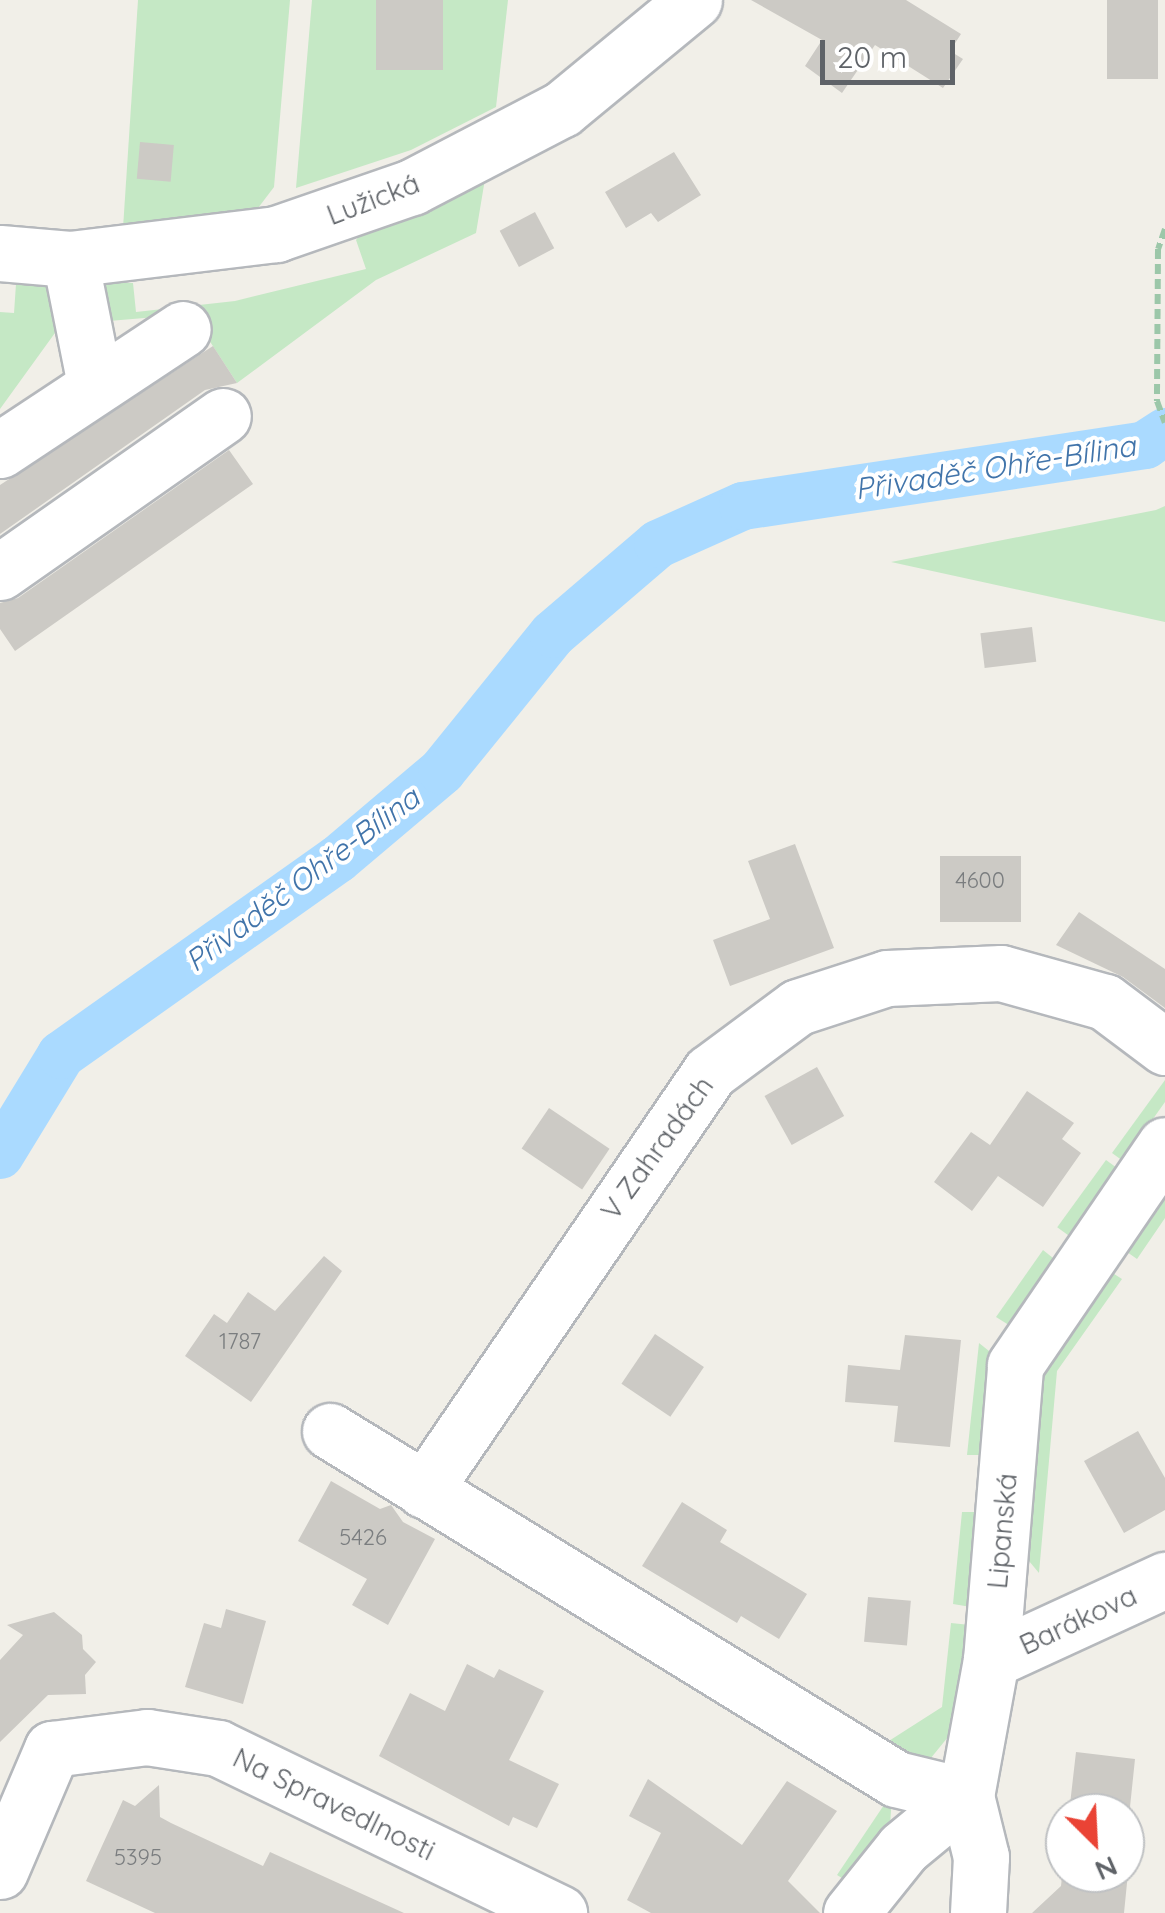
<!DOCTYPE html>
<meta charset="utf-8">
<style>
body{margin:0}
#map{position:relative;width:1165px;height:1913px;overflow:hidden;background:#f1efe8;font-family:Quicksand,sans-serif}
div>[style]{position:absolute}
.green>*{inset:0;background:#c5e8c5;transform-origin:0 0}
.canal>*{height:48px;margin:-24px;padding:0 24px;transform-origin:24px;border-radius:24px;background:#aadaff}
.building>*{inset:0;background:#cccac5;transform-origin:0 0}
.path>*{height:6px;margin-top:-3px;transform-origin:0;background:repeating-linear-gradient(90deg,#9cc7a9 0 10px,transparent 0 15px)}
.roads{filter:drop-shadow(2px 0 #b5b8bc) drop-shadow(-2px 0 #b5b8bc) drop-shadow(0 2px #b5b8bc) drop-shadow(0 -2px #b5b8bc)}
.minor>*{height:55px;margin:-27.5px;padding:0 27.5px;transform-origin:27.5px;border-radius:27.5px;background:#fff}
span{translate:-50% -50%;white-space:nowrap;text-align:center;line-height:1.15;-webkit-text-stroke:8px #fff;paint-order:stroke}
.number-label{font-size:22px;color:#7a7d7f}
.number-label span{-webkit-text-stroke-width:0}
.street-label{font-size:28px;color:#5f6368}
.water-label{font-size:30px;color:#4174aa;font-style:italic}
.north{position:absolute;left:1045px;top:1793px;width:100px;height:100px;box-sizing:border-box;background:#fff;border:2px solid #bfc1c3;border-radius:50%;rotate:156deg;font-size:28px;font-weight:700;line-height:40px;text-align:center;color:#5f6368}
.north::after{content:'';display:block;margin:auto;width:35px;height:45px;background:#ea4335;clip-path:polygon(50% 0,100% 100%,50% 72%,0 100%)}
.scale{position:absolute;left:820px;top:40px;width:135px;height:45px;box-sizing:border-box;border:5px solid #5f6368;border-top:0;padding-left:12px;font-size:30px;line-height:35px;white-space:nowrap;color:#5f6368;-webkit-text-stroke:8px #fff;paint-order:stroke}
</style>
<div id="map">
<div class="green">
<i style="clip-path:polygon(138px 0,290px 0,274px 187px,255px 212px,123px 228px)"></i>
<i style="clip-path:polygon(312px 0,508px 0,496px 107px,411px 150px,296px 188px)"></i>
<i style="clip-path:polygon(485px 179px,476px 233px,376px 280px,237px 383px,192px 314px,97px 322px,94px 282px,133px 283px,136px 312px,235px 301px,366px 269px,356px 240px,367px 226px)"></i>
<i style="clip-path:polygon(33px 274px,50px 275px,60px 326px,0 409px,0 312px,14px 313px,16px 284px)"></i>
<i style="clip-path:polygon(1165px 506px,1165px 622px,891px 562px,1156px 510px)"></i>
<i style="clip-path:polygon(1165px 1080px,1165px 1102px,1123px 1161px,1112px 1153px)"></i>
<i style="left:1106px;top:1160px;width:14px;height:83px;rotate:36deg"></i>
<i style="clip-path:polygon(1152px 1193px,1165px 1193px,1165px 1218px,1137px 1259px,1117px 1245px,1132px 1246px,1158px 1210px)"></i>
<i style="clip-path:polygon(1043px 1250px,1053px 1258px,1012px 1327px,996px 1317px)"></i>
<i style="clip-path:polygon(1100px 1265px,1122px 1279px,1057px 1371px,1039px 1573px,1024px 1555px,1042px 1363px,1052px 1366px,1062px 1325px,1078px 1325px,1102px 1288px,1096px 1271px)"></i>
<i style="clip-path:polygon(979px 1343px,999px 1359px,982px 1455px,967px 1455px)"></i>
<i style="clip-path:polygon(962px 1512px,975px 1512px,977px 1522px,971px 1607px,953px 1604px)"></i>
<i style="clip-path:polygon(951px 1623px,970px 1625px,957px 1726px,926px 1764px,881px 1746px,942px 1707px)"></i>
<i style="clip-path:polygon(892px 1793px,890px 1827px,850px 1883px,837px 1875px)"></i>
</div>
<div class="canal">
<i style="left:0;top:1155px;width:117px;rotate:-58.6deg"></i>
<i style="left:61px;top:1055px;width:339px;rotate:-35.3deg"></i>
<i style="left:338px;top:859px;width:136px;rotate:-40.2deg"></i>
<i style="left:442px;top:771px;width:176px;rotate:-51deg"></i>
<i style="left:553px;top:634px;width:138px;rotate:-40.6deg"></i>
<i style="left:658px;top:544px;width:93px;rotate:-24.1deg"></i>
<i style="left:743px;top:506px;width:407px;rotate:-8.6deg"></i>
<i style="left:1145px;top:445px;width:24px;rotate:-33deg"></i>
</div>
<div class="building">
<i style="left:376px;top:0;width:67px;height:70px"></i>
<i style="clip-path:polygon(751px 0,906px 0,961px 34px,950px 51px,963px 59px,943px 88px,875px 45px,842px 93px,805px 66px,822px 40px)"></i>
<i style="left:1107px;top:0;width:51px;height:79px"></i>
<i style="left:140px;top:142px;width:34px;height:37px;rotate:5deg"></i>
<i style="clip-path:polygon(674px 152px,701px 195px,658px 222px,651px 213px,626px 228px,605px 192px)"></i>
<i style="left:535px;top:212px;width:41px;height:40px;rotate:62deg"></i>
<i style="clip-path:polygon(213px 346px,237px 383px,205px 390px,0 534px,0 485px)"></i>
<i style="clip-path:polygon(229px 450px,253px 484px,15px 651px,0 629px,0 603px,18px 598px)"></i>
<i style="left:1032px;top:627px;width:35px;height:52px;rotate:83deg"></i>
<i style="clip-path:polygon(795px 844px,834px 948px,730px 986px,713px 940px,770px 919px,748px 861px)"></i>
<i style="left:940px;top:856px;width:81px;height:66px"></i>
<i style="clip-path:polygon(1079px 912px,1165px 969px,1165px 1008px,1123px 977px,1056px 945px)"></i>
<i style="left:817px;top:1067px;width:56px;height:60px;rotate:61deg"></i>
<i style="clip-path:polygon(1027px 1091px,1074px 1123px,1062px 1139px,1081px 1153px,1043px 1207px,998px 1176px,972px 1211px,934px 1182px,971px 1132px,990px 1145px)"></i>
<i style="left:549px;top:1108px;width:73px;height:49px;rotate:34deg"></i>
<i style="clip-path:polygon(324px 1256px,342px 1271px,251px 1402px,185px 1356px,214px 1314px,227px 1323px,248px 1292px,275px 1311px)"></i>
<i style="left:655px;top:1334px;width:59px;height:60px;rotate:34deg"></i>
<i style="clip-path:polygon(905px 1335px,961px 1340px,950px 1447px,894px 1442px,898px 1406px,845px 1402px,848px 1365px,900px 1370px)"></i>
<i style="clip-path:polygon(1138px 1431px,1165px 1478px,1165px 1510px,1124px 1533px,1084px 1461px)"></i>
<i style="clip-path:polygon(331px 1481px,380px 1509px,391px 1505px,403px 1522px,435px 1539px,388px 1625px,352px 1605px,367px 1579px,298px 1541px)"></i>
<i style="clip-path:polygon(682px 1502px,727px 1530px,720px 1542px,807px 1594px,779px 1639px,741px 1616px,737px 1623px,642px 1566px)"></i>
<i style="left:868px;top:1597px;width:43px;height:45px;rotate:5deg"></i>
<i style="clip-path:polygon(226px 1609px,266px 1621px,243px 1704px,185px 1687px,204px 1623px,221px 1628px)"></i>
<i style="clip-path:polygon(54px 1612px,82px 1635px,83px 1649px,96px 1662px,85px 1675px,86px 1694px,48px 1695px,0 1742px,0 1660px,23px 1635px,7px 1625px)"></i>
<i style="clip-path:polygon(467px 1664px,494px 1678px,499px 1669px,544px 1691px,509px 1760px,559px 1784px,537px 1828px,513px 1817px,509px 1826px,379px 1756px,410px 1693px,445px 1711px)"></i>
<i style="clip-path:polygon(1076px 1752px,1135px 1759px,1125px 1855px,1125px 1813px,1069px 1813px)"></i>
<i style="clip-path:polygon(648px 1779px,742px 1845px,787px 1781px,837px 1811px,788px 1881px,820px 1913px,651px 1913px,627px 1900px,661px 1833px,629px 1816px)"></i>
<i style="clip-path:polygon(159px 1785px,160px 1817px,171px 1823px,263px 1866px,270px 1852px,404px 1913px,155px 1913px,86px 1881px,123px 1800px,135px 1806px)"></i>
<i style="clip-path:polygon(1065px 1849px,1065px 1873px,1125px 1873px,1129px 1863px,1124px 1913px,1032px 1913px,1061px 1886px)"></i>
</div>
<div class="path">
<i style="left:1165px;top:229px;width:21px;rotate:109deg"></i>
<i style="left:1158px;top:249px;width:152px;rotate:90.4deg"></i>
<i style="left:1157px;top:401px;width:23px;rotate:70deg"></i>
</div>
<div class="roads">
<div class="minor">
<i style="left:0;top:253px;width:70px;rotate:4.9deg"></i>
<i style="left:70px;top:259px;width:208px;rotate:-6.9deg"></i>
<i style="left:276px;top:234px;width:144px;rotate:-19.1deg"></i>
<i style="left:412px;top:187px;width:169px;rotate:-27.5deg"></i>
<i style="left:562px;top:109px;width:171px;rotate:-39.5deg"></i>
<i style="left:70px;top:259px;width:127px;rotate:78.7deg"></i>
<i style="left:0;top:450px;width:219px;rotate:-33.5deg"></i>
<i style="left:0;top:572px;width:272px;rotate:-35deg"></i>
<i style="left:330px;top:1431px;width:664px;rotate:31.58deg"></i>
<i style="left:896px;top:1779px;width:72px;rotate:13.7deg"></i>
<i style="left:424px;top:1490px;width:506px;rotate:-55.62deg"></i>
<i style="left:710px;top:1072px;width:109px;rotate:-36.5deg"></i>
<i style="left:798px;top:1007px;width:94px;rotate:-18deg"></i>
<i style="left:887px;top:978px;width:114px;rotate:-2.5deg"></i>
<i style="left:1001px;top:973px;width:108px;rotate:15.6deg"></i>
<i style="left:1105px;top:1002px;width:75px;rotate:36.9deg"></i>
<i style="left:991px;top:1660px;width:192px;rotate:-24.7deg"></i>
<i style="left:966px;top:1796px;width:63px;rotate:76.2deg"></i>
<i style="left:981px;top:1857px;width:56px;rotate:93.1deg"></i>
<i style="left:0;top:1871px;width:133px;rotate:-66.9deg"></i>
<i style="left:52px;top:1749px;width:96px;rotate:-7.2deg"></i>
<i style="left:147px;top:1737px;width:72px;rotate:8.8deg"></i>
<i style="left:218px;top:1748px;width:379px;rotate:25.8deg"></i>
<i style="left:851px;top:1913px;width:83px;rotate:-51.3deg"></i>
<i style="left:903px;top:1848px;width:82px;rotate:-39.5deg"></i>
<i style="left:966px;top:1796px;width:138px;rotate:-79.6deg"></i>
<i style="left:991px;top:1660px;width:296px;rotate:-85.3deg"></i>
<i style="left:1015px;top:1365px;width:266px;rotate:-55.7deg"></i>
</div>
</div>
<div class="number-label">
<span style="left:980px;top:881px">4600</span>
<span style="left:240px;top:1342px">1787</span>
<span style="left:363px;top:1538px">5426</span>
<span style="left:138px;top:1858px">5395</span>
</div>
<div class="street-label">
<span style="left:373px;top:199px;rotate:-21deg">Lužická</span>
<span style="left:657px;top:1148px;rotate:-54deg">V Zahradách</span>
<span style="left:1002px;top:1531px;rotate:-85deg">Lipanská</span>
<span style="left:1078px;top:1620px;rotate:-25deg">Barákova</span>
<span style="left:334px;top:1804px;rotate:26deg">Na Spravedlnosti</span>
</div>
<div class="water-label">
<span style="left:995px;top:467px;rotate:-9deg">Přivaděč Ohře-Bílina</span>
<span style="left:302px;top:879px;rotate:-37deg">Přivaděč Ohře-Bílina</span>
</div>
<div class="north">N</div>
<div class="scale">20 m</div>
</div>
